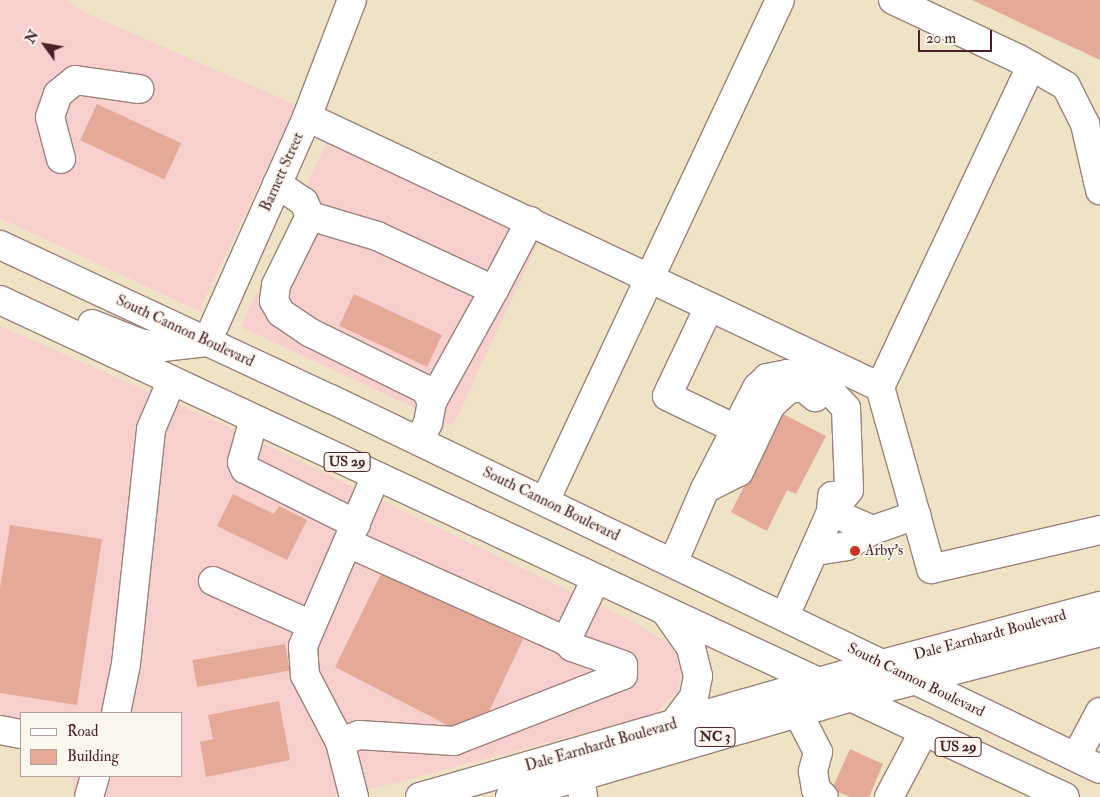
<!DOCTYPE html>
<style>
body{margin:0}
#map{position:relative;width:1100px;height:797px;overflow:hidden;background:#efe3c5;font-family:"IM FELL Double Pica",serif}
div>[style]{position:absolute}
.built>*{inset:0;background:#f7d0cd;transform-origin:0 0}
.building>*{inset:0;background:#e4aa97;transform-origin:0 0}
.roads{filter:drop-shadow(1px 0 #9c8178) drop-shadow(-1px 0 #9c8178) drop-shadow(0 1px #9c8178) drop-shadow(0 -1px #9c8178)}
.minor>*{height:28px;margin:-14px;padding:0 14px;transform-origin:14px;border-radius:14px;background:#fff}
.major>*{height:28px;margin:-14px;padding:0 14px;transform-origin:14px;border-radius:14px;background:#fff}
.dots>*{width:14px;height:14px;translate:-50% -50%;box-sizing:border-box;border:2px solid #fbf7ec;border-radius:50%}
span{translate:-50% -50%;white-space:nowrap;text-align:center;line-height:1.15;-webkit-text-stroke:4px #fbf7ec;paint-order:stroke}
.shield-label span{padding:1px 4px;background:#fbf7ec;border:1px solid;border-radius:4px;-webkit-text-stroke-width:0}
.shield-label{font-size:14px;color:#4a1f2b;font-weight:700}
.street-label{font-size:15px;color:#4a1f2b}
.poi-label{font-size:15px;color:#4a1f2b}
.left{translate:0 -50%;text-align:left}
.legend{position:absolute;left:20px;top:712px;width:162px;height:65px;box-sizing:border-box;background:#fbf7ec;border:1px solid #b4a19f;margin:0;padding:6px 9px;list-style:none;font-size:15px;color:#4a1f2b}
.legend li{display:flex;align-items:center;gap:10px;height:25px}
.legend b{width:25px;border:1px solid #b4a19f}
.north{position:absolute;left:20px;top:20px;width:50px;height:50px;-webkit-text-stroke:4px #fbf7ec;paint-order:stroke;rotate:302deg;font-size:14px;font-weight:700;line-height:20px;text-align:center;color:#4a1f2b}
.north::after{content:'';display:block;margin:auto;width:18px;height:22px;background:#4a1f2b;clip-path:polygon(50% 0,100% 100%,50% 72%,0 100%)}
.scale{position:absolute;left:918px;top:30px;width:74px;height:22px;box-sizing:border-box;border:2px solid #4a1f2b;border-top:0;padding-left:6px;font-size:15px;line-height:18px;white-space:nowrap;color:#4a1f2b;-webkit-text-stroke:4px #fbf7ec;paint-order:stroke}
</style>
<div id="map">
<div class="built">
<i style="clip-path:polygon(0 0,67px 0,88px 14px,296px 105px,199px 311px,0 218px)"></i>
<i style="left:327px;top:142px;width:234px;height:204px;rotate:25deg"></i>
<i style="clip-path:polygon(0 326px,231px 428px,630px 620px,667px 642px,682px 663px,678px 691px,655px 714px,387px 785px,328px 797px,74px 797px,72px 776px,181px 776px,181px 713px,21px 713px,21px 745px,0 741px)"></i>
</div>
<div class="building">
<i style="clip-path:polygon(972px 0,1100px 0,1100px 60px)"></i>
<i style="left:97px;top:104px;width:93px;height:40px;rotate:25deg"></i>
<i style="left:354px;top:294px;width:97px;height:35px;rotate:25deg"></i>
<i style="clip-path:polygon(781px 413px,826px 436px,796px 494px,787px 490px,767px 531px,731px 512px)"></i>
<i style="clip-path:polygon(233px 494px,274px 514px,279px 506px,307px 520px,287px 560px,217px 526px)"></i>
<i style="clip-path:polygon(10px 525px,102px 539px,77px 705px,0 693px,0 588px)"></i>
<i style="clip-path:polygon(382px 572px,523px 639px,487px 716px,451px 727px,335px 667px)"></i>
<i style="left:285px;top:644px;width:27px;height:94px;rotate:80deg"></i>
<i style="clip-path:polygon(279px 701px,290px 760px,206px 777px,200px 742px,213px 739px,208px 715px)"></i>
<i style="clip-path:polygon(850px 749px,883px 764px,869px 797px,850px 797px,832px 789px)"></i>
</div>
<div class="roads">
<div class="minor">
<i style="left:893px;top:0;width:137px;rotate:25.1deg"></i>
<i style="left:1017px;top:58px;width:56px;rotate:29.7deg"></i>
<i style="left:1066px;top:86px;width:42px;rotate:63.4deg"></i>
<i style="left:1085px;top:124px;width:68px;rotate:77.2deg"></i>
<i style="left:307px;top:117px;width:633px;rotate:25.23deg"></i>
<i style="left:880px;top:387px;width:189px;rotate:74.3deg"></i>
<i style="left:931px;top:569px;width:173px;rotate:-13deg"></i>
<i style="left:61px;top:159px;width:43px;rotate:-104.7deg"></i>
<i style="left:50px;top:117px;width:24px;rotate:-71deg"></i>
<i style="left:58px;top:94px;width:22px;rotate:-39deg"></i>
<i style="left:75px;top:80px;width:65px;rotate:8deg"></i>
<i style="left:277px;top:184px;width:32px;rotate:34deg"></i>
<i style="left:304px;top:202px;width:15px;rotate:67deg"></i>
<i style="left:310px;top:216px;width:77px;rotate:116.2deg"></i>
<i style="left:276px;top:285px;width:16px;rotate:97deg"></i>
<i style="left:274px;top:301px;width:14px;rotate:60deg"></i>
<i style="left:281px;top:313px;width:36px;rotate:34deg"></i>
<i style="left:311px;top:333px;width:127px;rotate:26.2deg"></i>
<i style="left:425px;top:389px;width:15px;rotate:62deg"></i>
<i style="left:310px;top:216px;width:70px;rotate:16.6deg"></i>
<i style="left:377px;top:236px;width:129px;rotate:24.8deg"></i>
<i style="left:494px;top:290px;width:128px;rotate:119deg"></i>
<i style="left:432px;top:402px;width:21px;rotate:101deg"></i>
<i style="left:428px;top:423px;width:20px;rotate:117deg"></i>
<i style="left:494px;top:290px;width:78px;rotate:-62.4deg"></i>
<i style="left:709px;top:307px;width:98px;rotate:115.3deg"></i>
<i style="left:667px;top:396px;width:76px;rotate:25.6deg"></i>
<i style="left:207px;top:342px;width:246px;rotate:-66deg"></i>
<i style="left:307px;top:117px;width:125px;rotate:-69deg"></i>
<i style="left:880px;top:387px;width:355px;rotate:-64.8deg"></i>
<i style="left:254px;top:419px;width:45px;rotate:105.6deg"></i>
<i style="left:242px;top:462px;width:8px;rotate:67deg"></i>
<i style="left:245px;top:469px;width:124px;rotate:26.4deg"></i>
<i style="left:705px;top:489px;width:38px;rotate:-27deg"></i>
<i style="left:739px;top:472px;width:74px;rotate:-64.5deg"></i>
<i style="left:771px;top:405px;width:24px;rotate:-42deg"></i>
<i style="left:789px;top:389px;width:14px;rotate:-8deg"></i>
<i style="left:803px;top:387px;width:16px;rotate:40deg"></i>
<i style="left:545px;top:501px;width:553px;rotate:-64.87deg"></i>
<i style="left:873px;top:530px;width:46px;rotate:-19.2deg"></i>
<i style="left:348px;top:543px;width:239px;rotate:24.2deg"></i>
<i style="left:816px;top:551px;width:31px;rotate:-9deg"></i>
<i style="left:847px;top:546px;width:31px;rotate:-32deg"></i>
<i style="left:873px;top:530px;width:46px;rotate:-156.8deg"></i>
<i style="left:831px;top:512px;width:16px;rotate:-86deg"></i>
<i style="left:673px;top:563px;width:81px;rotate:-66.6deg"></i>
<i style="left:705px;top:489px;width:114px;rotate:-62.8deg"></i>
<i style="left:757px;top:388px;width:14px;rotate:-45deg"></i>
<i style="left:767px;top:378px;width:20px;rotate:-11deg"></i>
<i style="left:787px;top:374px;width:48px;rotate:22.2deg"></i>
<i style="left:831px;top:392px;width:22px;rotate:47deg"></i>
<i style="left:846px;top:408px;width:82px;rotate:87.9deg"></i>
<i style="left:849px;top:490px;width:28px;rotate:129deg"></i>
<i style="left:831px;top:512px;width:114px;rotate:113.9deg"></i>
<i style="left:213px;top:581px;width:108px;rotate:24deg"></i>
<i style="left:116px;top:713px;width:50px;rotate:-78.5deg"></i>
<i style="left:126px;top:664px;width:236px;rotate:-83.9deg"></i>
<i style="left:151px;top:429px;width:53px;rotate:-66.8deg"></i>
<i style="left:798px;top:713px;width:44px;rotate:62.9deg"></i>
<i style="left:818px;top:752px;width:20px;rotate:105deg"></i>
<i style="left:813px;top:771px;width:18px;rotate:81deg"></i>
<i style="left:816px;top:789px;width:11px;rotate:45deg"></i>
<i style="left:0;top:730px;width:21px;rotate:11deg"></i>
<i style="left:340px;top:742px;width:76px;rotate:-117.6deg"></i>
<i style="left:305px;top:675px;width:29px;rotate:-94deg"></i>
<i style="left:303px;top:646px;width:185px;rotate:-66.8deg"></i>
<i style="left:1076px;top:757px;width:51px;rotate:-61.9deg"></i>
<i style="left:580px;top:777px;width:20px;rotate:81deg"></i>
<i style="left:89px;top:797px;width:22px;rotate:-74deg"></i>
<i style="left:354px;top:797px;width:57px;rotate:-104.3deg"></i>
<i style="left:340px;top:742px;width:20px;rotate:-20deg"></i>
<i style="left:359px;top:735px;width:95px;rotate:3.6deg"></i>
<i style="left:454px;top:741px;width:181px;rotate:-21.3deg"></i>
<i style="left:623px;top:675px;width:10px;rotate:-90deg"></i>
<i style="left:623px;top:665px;width:54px;rotate:-160.6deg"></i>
<i style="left:572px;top:647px;width:8px;rotate:-135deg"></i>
<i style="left:566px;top:641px;width:69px;rotate:-64.2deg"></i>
<i style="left:889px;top:797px;width:75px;rotate:-62.1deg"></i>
</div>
<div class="major">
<i style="left:0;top:245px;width:365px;rotate:25deg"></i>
<i style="left:331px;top:399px;width:853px;rotate:25.69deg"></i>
<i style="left:0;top:300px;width:1175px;rotate:25.02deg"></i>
<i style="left:92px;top:324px;width:52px;rotate:21.6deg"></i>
<i style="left:140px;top:343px;width:23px;rotate:10deg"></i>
<i style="left:163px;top:347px;width:44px;rotate:-6.5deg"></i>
<i style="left:666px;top:612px;width:44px;rotate:55.2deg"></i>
<i style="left:691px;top:648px;width:29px;rotate:76deg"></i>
<i style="left:698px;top:676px;width:21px;rotate:101deg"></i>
<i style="left:694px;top:697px;width:35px;rotate:127deg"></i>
<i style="left:420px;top:797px;width:481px;rotate:-16.1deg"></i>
<i style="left:882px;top:664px;width:226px;rotate:-14.9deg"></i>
<i style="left:510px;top:797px;width:355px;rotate:-16.3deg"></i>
<i style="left:851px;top:697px;width:257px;rotate:-14.6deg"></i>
</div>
</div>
<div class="dots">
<i style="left:855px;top:551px;background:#c8321e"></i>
</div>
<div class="shield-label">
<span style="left:347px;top:462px">US 29</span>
<span style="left:715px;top:737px">NC 3</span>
<span style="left:958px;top:747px">US 29</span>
</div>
<div class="street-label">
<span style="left:282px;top:172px;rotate:-66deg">Barnett Street</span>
<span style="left:185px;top:331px;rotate:25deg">South Cannon Boulevard</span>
<span style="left:551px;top:504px;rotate:26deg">South Cannon Boulevard</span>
<span style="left:990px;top:635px;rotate:-15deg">Dale Earnhardt Boulevard</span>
<span style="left:916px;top:680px;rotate:26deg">South Cannon Boulevard</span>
<span style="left:601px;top:745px;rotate:-16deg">Dale Earnhardt Boulevard</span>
</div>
<div class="poi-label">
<span class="left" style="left:865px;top:551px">Arby's</span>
</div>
<ul class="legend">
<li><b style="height:6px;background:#fff"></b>Road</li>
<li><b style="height:14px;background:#e4aa97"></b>Building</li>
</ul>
<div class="north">N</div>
<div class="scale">20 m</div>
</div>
